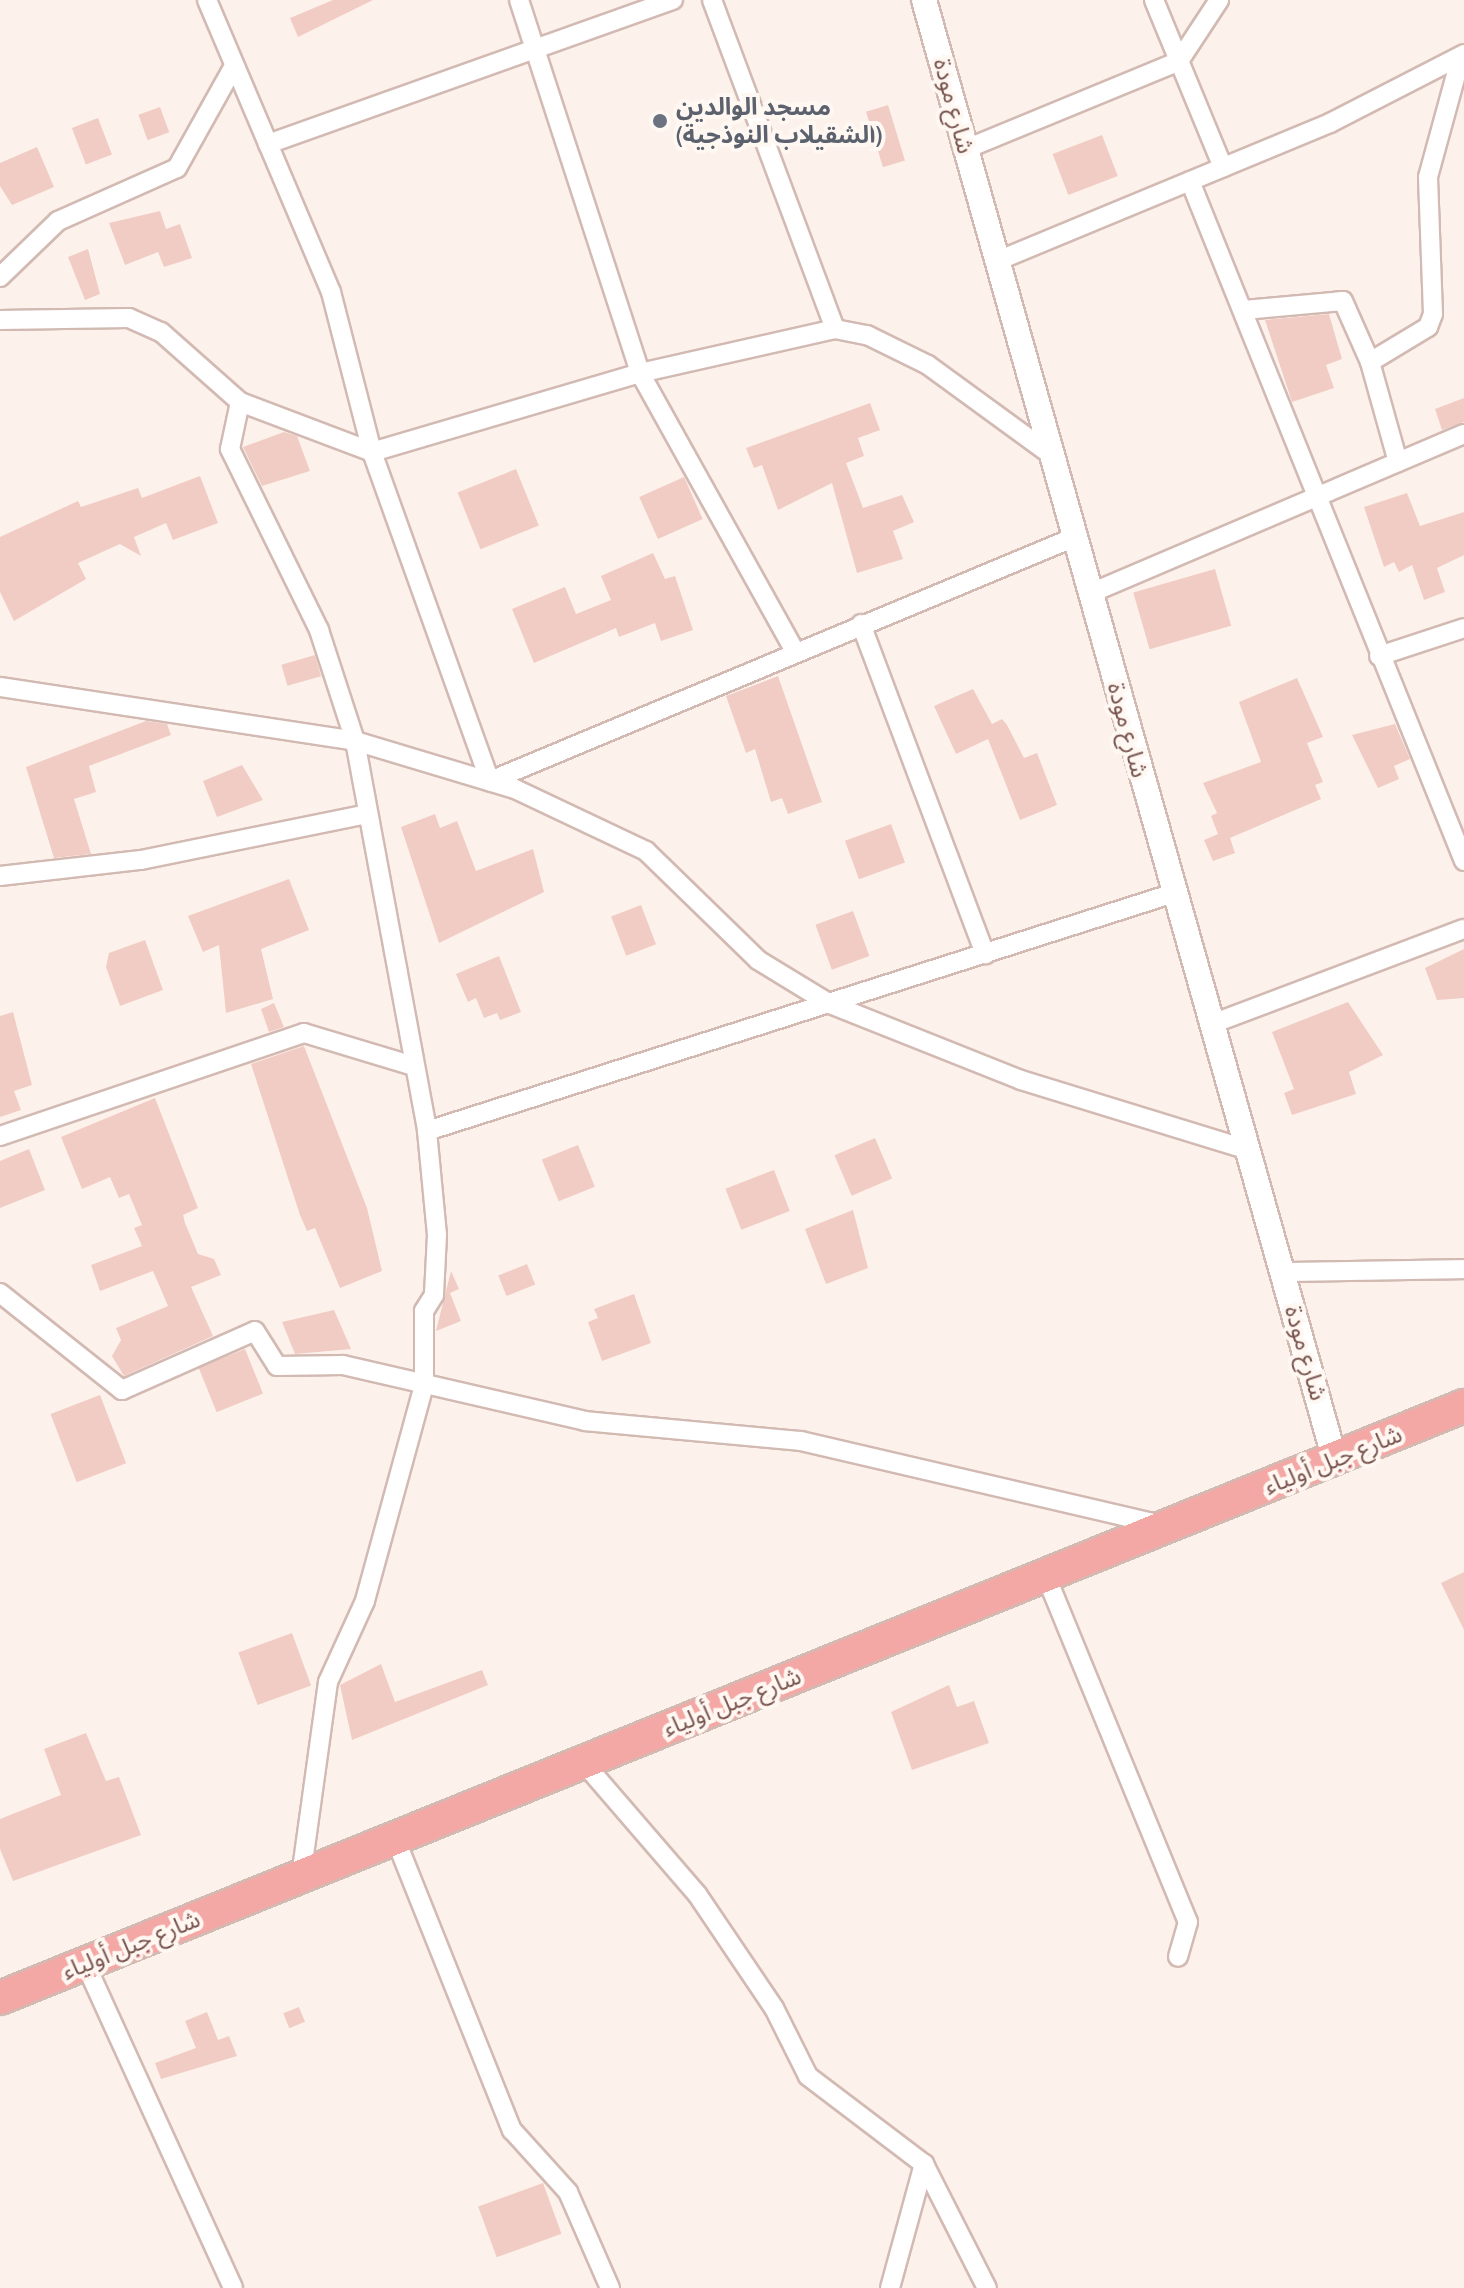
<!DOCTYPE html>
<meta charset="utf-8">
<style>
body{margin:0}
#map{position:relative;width:1464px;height:2288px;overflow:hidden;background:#fcf2eb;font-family:"Archivo Narrow","Noto Sans Arabic",sans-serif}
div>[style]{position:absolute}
.building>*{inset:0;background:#f1ccc4;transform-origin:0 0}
.roads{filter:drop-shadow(2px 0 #d2bab3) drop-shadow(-2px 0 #d2bab3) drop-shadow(0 2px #d2bab3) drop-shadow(0 -2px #d2bab3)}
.street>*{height:18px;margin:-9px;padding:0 9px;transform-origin:9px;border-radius:9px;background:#fff}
.secondary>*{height:24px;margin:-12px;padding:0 12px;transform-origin:12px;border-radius:12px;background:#fff}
.highway>*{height:32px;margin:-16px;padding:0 16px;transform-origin:16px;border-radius:16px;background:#f4a8a5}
.dots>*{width:22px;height:22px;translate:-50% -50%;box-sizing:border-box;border:4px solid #fff7f2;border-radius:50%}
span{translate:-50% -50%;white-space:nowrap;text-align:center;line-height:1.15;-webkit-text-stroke:8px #fff7f2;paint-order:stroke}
.street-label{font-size:24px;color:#78544e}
.worship-label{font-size:24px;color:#5b616d;font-weight:700}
.left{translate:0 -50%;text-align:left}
</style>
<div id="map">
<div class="building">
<i style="clip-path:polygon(333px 0,373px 0,298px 37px,290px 18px)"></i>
<i style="left:888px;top:105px;width:58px;height:23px;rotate:73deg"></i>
<i style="left:160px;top:107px;width:27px;height:23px;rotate:70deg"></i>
<i style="left:98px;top:118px;width:39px;height:28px;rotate:69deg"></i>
<i style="left:1102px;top:135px;width:44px;height:53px;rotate:69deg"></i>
<i style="clip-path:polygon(37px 147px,54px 187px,12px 205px,0 186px,0 163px)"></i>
<i style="clip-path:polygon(160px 211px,166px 229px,180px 224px,192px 258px,164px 267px,158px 252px,125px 265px,109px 223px)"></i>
<i style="clip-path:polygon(88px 249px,100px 294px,85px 300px,68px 257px)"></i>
<i style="clip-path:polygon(1329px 314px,1342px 359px,1326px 365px,1334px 388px,1292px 402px,1265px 320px)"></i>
<i style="clip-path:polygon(1464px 398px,1464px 422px,1442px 430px,1435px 409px)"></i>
<i style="clip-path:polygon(870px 403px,880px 430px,858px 438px,864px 456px,846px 463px,863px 508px,902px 495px,914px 522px,893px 531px,903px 559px,857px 573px,832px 483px,778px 510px,762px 465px,754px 468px,746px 448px)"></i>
<i style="clip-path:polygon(284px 432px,297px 436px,310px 471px,262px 486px,243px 447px)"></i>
<i style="left:516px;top:469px;width:61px;height:63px;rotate:68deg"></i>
<i style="clip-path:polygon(200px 476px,218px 523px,173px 540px,166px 523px,134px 537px,141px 556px,120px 544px,78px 563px,86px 579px,14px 621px,0 592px,0 537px,78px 501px,81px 507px,138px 488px,142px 498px)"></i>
<i style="left:684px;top:477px;width:46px;height:49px;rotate:66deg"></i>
<i style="clip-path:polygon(1407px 493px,1420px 526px,1464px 512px,1464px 555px,1437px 568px,1445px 592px,1424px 600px,1412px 565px,1399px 572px,1394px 562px,1384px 567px,1364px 507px)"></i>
<i style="clip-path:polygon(653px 553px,665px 579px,675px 576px,693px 630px,661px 641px,655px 623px,619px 637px,616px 628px,534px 663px,512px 609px,565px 587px,576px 614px,611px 600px,601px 576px)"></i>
<i style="left:1215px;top:569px;width:59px;height:85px;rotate:74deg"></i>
<i style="left:315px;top:655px;width:22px;height:35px;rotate:74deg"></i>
<i style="clip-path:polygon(778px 676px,822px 802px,788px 814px,782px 798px,771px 802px,755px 749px,746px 753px,726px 696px)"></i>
<i style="clip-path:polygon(1297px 678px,1323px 737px,1307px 743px,1323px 782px,1315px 785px,1321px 799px,1230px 838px,1235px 853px,1213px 861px,1204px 840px,1218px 834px,1211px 816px,1217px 813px,1203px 783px,1261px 762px,1239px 702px)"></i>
<i style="clip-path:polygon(973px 689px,992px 724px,1002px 719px,1007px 725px,1024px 758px,1037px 753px,1057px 805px,1020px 820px,988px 739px,956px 754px,934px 706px)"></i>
<i style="clip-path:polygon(146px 721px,167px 724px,171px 735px,89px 766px,96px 792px,74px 799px,91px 854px,54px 858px,26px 767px)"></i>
<i style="clip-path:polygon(1395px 724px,1410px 759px,1394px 766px,1399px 779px,1378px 788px,1352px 735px)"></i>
<i style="clip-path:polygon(242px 765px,263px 800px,217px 817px,203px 781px)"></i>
<i style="clip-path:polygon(435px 814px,440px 828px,457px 821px,476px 871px,533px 849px,544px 892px,439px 943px,401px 827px)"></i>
<i style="left:891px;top:824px;width:41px;height:49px;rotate:70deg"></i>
<i style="clip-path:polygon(289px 879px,309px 930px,261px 949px,273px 999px,226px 1013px,219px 945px,203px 952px,188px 916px)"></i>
<i style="left:641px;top:905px;width:42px;height:32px;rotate:69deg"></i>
<i style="left:853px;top:911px;width:48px;height:40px;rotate:70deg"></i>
<i style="clip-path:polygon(145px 940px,163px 990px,120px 1006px,106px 967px,109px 953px)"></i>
<i style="clip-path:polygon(1464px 949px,1464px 998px,1437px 1000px,1425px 968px)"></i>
<i style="clip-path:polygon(499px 956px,521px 1012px,500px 1020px,497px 1013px,484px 1018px,476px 998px,468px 1002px,456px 974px)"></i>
<i style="clip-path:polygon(1348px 1002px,1383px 1055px,1349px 1072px,1356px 1094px,1292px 1115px,1284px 1093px,1294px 1089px,1272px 1032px)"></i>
<i style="clip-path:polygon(274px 1003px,284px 1027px,269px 1032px,261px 1009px)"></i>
<i style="clip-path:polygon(13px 1012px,32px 1085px,14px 1091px,21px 1110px,0 1117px,0 1016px)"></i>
<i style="clip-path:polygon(304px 1046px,367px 1208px,382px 1271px,340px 1288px,315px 1228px,307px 1231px,300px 1215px,251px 1064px)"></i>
<i style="clip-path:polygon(155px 1098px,198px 1208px,183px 1215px,185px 1223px,198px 1254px,214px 1259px,221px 1275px,191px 1287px,213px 1336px,124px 1376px,112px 1356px,121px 1340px,116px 1328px,168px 1306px,153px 1271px,100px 1291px,91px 1265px,142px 1246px,134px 1228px,142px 1225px,129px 1194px,119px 1198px,110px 1177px,82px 1189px,61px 1137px)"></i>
<i style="left:875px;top:1138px;width:44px;height:44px;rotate:67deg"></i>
<i style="left:578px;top:1145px;width:45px;height:39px;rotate:68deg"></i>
<i style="clip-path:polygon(29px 1149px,45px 1190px,0 1208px,0 1161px)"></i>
<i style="left:774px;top:1170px;width:44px;height:52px;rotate:69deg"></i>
<i style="clip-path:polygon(853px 1210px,868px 1268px,826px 1284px,805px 1229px)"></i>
<i style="left:527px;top:1264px;width:22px;height:31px;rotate:68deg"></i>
<i style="clip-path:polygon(451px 1271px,459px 1289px,450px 1293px,461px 1321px,436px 1331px)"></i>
<i style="clip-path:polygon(634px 1294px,651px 1343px,602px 1361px,588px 1322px,598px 1318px,594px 1309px)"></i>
<i style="clip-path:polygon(334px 1310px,351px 1349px,295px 1354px,282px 1322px)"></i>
<i style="left:245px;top:1349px;width:48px;height:50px;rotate:68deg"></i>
<i style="left:100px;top:1395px;width:73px;height:53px;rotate:69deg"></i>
<i style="clip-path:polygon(1464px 1572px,1464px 1630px,1441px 1583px)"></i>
<i style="left:292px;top:1633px;width:56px;height:57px;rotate:70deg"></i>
<i style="clip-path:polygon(381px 1664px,395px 1702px,482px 1670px,488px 1685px,352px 1740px,340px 1685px)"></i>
<i style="clip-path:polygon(949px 1685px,957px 1707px,974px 1701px,989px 1743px,912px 1770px,891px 1712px)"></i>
<i style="clip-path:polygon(86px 1733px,106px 1781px,119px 1777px,141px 1835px,13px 1881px,0 1849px,0 1819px,61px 1795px,44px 1749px)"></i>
<i style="left:299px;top:2007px;width:16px;height:17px;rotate:68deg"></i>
<i style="clip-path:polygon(207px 2012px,218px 2040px,229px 2036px,237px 2056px,161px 2079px,155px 2063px,196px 2048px,185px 2021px)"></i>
<i style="left:543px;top:2183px;width:54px;height:69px;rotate:70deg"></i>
</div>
<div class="roads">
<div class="street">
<i style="left:207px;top:0;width:317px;rotate:67deg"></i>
<i style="left:331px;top:292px;width:165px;rotate:75.6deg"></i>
<i style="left:372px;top:452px;width:350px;rotate:70.3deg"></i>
<i style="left:490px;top:781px;width:634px;rotate:-22.64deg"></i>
<i style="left:519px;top:0;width:392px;rotate:72deg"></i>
<i style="left:640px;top:373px;width:318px;rotate:60.9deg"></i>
<i style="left:712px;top:0;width:351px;rotate:69.5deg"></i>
<i style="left:1154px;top:0;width:181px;rotate:67.6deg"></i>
<i style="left:268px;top:144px;width:430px;rotate:-19.6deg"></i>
<i style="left:966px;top:149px;width:230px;rotate:-22.4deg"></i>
<i style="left:1179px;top:61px;width:73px;rotate:-56.7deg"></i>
<i style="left:1190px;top:181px;width:733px;rotate:68.05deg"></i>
<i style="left:997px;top:261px;width:360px;rotate:-22.5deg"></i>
<i style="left:1330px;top:123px;width:151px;rotate:-27.2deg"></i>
<i style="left:0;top:277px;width:81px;rotate:-44deg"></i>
<i style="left:58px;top:221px;width:130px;rotate:-24deg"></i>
<i style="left:177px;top:168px;width:115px;rotate:-60.8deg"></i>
<i style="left:1244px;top:310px;width:99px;rotate:-5.2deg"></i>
<i style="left:1343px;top:301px;width:67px;rotate:66.1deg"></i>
<i style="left:1370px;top:362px;width:104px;rotate:74.4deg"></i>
<i style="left:0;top:320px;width:129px;rotate:-0.9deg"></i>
<i style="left:129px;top:318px;width:35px;rotate:24deg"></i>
<i style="left:161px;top:332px;width:106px;rotate:41.5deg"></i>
<i style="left:240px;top:402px;width:141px;rotate:20.7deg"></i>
<i style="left:372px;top:452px;width:279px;rotate:-16.4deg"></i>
<i style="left:640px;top:373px;width:200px;rotate:-12.7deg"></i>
<i style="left:835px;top:329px;width:33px;rotate:11deg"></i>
<i style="left:867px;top:335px;width:68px;rotate:26.2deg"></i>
<i style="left:928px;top:365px;width:156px;rotate:36.1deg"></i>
<i style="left:1370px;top:362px;width:68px;rotate:-31.1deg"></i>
<i style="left:1428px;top:327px;width:14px;rotate:-69deg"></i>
<i style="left:1433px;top:314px;width:137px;rotate:-92.1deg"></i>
<i style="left:1428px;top:177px;width:125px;rotate:-74.7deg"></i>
<i style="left:240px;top:402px;width:48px;rotate:102deg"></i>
<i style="left:230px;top:449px;width:202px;rotate:63.8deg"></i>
<i style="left:319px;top:630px;width:117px;rotate:72deg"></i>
<i style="left:355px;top:741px;width:397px;rotate:79.5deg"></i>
<i style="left:427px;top:1131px;width:104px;rotate:84.5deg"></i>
<i style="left:437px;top:1235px;width:60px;rotate:92.9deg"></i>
<i style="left:434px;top:1295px;width:19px;rotate:122deg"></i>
<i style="left:424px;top:1311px;width:74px;rotate:90deg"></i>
<i style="left:424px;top:1385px;width:224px;rotate:105.3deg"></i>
<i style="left:365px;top:1601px;width:89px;rotate:114.6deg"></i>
<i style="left:328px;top:1682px;width:196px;rotate:97.9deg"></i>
<i style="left:1091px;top:593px;width:405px;rotate:-23.1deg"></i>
<i style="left:861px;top:624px;width:353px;rotate:69.4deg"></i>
<i style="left:1379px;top:656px;width:89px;rotate:-18.2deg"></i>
<i style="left:0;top:687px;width:359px;rotate:8.6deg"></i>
<i style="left:355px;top:741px;width:167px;rotate:16.7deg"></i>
<i style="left:515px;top:789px;width:145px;rotate:25.3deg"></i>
<i style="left:646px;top:851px;width:156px;rotate:44.2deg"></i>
<i style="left:758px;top:960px;width:84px;rotate:31.4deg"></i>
<i style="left:830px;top:1004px;width:206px;rotate:21.7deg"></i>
<i style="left:1021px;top:1080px;width:238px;rotate:17.1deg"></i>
<i style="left:0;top:876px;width:142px;rotate:-6.5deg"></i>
<i style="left:141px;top:860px;width:231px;rotate:-11.5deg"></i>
<i style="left:1212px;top:1024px;width:269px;rotate:-20.7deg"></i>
<i style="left:427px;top:1131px;width:784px;rotate:-17.67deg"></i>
<i style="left:0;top:1136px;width:321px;rotate:-18.7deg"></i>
<i style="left:304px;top:1033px;width:114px;rotate:16.8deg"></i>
<i style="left:1283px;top:1272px;width:181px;rotate:-0.9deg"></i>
<i style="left:0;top:1293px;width:156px;rotate:38.5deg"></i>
<i style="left:122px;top:1390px;width:145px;rotate:-23.9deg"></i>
<i style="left:255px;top:1331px;width:41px;rotate:57.8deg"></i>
<i style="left:277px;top:1366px;width:66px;rotate:-0.9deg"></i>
<i style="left:343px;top:1365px;width:248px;rotate:13deg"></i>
<i style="left:585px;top:1421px;width:217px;rotate:5.3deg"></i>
<i style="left:801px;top:1441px;width:370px;rotate:13.1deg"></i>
<i style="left:1046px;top:1576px;width:374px;rotate:67.7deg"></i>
<i style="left:1188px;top:1922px;width:36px;rotate:106deg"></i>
<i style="left:583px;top:1762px;width:174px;rotate:49.2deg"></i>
<i style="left:697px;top:1894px;width:138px;rotate:56deg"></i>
<i style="left:774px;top:2008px;width:76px;rotate:63.4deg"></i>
<i style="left:808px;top:2076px;width:146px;rotate:37.2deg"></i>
<i style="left:924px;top:2164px;width:139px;rotate:63.1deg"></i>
<i style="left:395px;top:1838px;width:315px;rotate:68.2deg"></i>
<i style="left:512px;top:2130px;width:84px;rotate:47.9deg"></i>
<i style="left:568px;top:2192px;width:105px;rotate:66.4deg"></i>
<i style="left:85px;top:1963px;width:357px;rotate:65.5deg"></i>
<i style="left:890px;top:2288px;width:129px;rotate:-74.7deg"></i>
</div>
<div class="secondary">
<i style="left:924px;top:0;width:1517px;rotate:74.28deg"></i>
</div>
<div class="highway">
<i style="left:0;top:1998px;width:1579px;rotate:-22.02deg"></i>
</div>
</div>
<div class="dots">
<i style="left:660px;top:121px;background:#6b7280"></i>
</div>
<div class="street-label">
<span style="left:954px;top:106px;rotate:75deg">شارع مودة</span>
<span style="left:1128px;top:730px;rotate:75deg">شارع مودة</span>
<span style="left:1306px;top:1353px;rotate:74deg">شارع مودة</span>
<span style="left:1333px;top:1460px;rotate:-22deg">شارع جبل أولياء</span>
<span style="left:732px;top:1702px;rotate:-22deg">شارع جبل أولياء</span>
<span style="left:131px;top:1945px;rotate:-22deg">شارع جبل أولياء</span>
</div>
<div class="worship-label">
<span class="left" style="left:676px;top:121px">مسجد الوالدين<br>(الشقيلاب النوذجية)</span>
</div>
</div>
